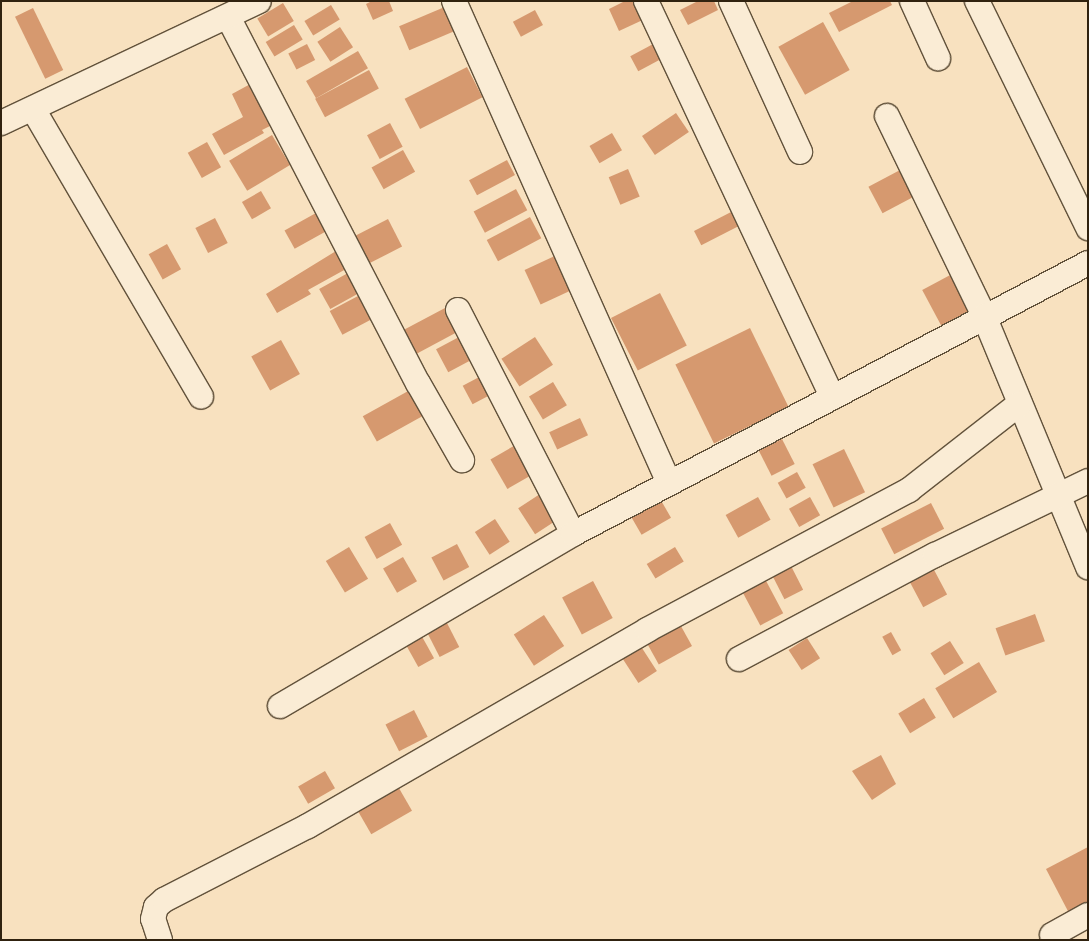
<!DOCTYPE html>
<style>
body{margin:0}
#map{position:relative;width:1089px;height:941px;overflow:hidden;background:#f8e1bf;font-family:"IM FELL DW Pica",serif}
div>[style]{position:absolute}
.building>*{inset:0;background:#d6996f;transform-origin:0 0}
.roads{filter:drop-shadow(1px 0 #62523b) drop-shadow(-1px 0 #62523b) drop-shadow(0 1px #62523b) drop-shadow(0 -1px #62523b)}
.street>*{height:24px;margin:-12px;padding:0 12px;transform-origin:12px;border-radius:12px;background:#faecd5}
span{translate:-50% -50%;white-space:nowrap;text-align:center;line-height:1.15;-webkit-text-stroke:4px #faecd5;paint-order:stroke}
.frame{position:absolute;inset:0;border:2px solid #30220f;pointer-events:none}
</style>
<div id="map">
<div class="building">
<i style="clip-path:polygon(372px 1px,389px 1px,393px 11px,373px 20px,366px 4px)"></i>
<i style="clip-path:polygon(625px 1px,639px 1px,647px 18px,619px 31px,609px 9px)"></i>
<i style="clip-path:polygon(698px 1px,714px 1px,718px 10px,688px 25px,680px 10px)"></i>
<i style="clip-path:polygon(853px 1px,890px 1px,892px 5px,839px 32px,829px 13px)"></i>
<i style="left:283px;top:3px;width:21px;height:30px;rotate:59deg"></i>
<i style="left:331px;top:5px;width:17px;height:31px;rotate:59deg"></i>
<i style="left:447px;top:6px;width:26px;height:52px;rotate:67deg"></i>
<i style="left:33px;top:8px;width:69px;height:20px;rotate:64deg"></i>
<i style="left:535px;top:10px;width:17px;height:25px;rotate:62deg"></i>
<i style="left:823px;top:22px;width:55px;height:51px;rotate:61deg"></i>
<i style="left:294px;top:25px;width:17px;height:33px;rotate:59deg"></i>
<i style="left:340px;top:27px;width:24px;height:27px;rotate:57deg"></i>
<i style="left:655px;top:43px;width:17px;height:28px;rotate:62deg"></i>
<i style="left:307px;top:44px;width:18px;height:21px;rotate:63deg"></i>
<i style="left:358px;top:51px;width:20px;height:60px;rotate:60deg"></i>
<i style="left:467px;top:67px;width:34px;height:70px;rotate:63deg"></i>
<i style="left:369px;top:70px;width:21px;height:61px;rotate:62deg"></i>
<i style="clip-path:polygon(254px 82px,276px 123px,262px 130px,264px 133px,224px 155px,212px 134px,243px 117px,232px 94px)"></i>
<i style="left:676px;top:113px;width:23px;height:41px;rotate:56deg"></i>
<i style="left:390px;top:123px;width:27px;height:26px;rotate:62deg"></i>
<i style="left:612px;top:133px;width:20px;height:26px;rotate:60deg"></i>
<i style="left:272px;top:135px;width:35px;height:50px;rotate:59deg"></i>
<i style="left:207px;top:142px;width:29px;height:22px;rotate:61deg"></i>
<i style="left:403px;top:150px;width:25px;height:36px;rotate:61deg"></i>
<i style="left:507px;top:160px;width:17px;height:43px;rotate:62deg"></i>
<i style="left:628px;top:169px;width:30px;height:21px;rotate:67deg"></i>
<i style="left:902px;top:169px;width:30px;height:38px;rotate:62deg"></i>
<i style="left:516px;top:189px;width:24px;height:48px;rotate:62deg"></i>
<i style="left:261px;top:191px;width:20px;height:22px;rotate:60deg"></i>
<i style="left:735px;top:210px;width:16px;height:46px;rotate:63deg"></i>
<i style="left:316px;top:213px;width:21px;height:36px;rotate:61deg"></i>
<i style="left:530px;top:217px;width:24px;height:49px;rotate:62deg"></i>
<i style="left:215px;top:218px;width:28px;height:22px;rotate:63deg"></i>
<i style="left:388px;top:219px;width:31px;height:40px;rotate:63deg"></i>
<i style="left:167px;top:244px;width:29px;height:21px;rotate:61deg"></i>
<i style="clip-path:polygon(336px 251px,346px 269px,308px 290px,311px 294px,277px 313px,266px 294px)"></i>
<i style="left:559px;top:254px;width:38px;height:38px;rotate:65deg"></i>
<i style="left:348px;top:273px;width:23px;height:33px;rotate:61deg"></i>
<i style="left:954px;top:273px;width:43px;height:36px;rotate:62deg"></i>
<i style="left:660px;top:293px;width:59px;height:55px;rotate:63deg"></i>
<i style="left:358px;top:296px;width:27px;height:32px;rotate:62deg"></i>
<i style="left:445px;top:308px;width:27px;height:47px;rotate:62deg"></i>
<i style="left:750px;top:328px;width:88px;height:83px;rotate:64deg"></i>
<i style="left:459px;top:337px;width:26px;height:26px;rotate:62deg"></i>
<i style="left:535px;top:337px;width:33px;height:40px;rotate:57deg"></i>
<i style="left:281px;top:340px;width:39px;height:34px;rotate:61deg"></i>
<i style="left:483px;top:375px;width:21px;height:23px;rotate:62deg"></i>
<i style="left:553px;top:382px;width:27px;height:28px;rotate:59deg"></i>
<i style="left:410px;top:390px;width:29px;height:54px;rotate:61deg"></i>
<i style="left:580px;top:418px;width:19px;height:34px;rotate:65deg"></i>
<i style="left:782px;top:439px;width:28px;height:26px;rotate:63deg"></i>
<i style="left:519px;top:443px;width:34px;height:33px;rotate:60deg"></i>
<i style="left:844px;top:449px;width:48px;height:35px;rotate:64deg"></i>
<i style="left:797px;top:472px;width:18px;height:22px;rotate:61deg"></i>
<i style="left:540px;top:494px;width:31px;height:26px;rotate:57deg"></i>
<i style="left:659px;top:497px;width:24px;height:34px;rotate:60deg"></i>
<i style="left:758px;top:497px;width:26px;height:37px;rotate:61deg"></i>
<i style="left:810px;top:497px;width:21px;height:24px;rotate:61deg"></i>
<i style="left:931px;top:503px;width:29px;height:56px;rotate:63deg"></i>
<i style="left:495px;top:519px;width:27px;height:24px;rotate:57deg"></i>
<i style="left:390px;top:523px;width:25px;height:29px;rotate:61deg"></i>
<i style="left:457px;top:544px;width:26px;height:29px;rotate:62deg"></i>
<i style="left:349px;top:547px;width:37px;height:27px;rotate:59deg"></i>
<i style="left:675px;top:547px;width:17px;height:33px;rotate:59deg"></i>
<i style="left:403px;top:557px;width:28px;height:23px;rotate:60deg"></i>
<i style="left:790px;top:564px;width:29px;height:21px;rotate:63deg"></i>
<i style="left:933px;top:568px;width:30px;height:27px;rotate:62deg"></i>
<i style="left:764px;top:577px;width:41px;height:26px;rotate:62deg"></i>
<i style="left:593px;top:581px;width:42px;height:35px;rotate:62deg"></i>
<i style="left:1035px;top:614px;width:29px;height:42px;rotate:70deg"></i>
<i style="left:544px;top:615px;width:37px;height:36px;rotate:57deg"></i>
<i style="left:677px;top:619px;width:31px;height:38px;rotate:61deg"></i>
<i style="left:447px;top:623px;width:27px;height:22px;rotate:63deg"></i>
<i style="left:891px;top:632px;width:21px;height:10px;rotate:61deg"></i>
<i style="left:420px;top:633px;width:29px;height:18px;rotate:61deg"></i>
<i style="left:807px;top:638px;width:24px;height:22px;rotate:57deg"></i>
<i style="left:950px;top:641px;width:26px;height:23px;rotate:58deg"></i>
<i style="left:640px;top:645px;width:31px;height:22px;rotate:57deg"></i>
<i style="left:979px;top:662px;width:35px;height:51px;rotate:59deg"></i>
<i style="left:924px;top:698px;width:23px;height:30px;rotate:59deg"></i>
<i style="left:414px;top:710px;width:30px;height:32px;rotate:63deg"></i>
<i style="clip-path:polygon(881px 755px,896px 784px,872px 800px,852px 771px)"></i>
<i style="left:325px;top:771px;width:20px;height:31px;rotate:60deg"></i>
<i style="left:396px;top:783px;width:32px;height:47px;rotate:60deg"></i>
<i style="clip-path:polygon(1088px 847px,1088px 906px,1070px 915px,1046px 869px)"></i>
</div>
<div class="roads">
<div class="street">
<i style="left:454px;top:1px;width:528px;rotate:65.96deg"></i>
<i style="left:646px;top:1px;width:438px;rotate:64.8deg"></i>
<i style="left:731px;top:1px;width:166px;rotate:65.4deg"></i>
<i style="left:912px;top:1px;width:63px;rotate:65.5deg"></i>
<i style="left:977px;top:1px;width:253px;rotate:63.9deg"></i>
<i style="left:228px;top:17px;width:412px;rotate:62.6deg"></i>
<i style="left:418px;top:383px;width:89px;rotate:60.3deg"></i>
<i style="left:33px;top:109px;width:333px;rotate:59.7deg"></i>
<i style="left:887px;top:116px;width:222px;rotate:64.1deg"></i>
<i style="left:984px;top:316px;width:272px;rotate:67.5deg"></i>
<i style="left:1px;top:123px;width:285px;rotate:-25.3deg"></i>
<i style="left:458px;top:310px;width:252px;rotate:62.8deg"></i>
<i style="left:739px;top:659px;width:222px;rotate:-28deg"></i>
<i style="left:935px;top:555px;width:170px;rotate:-25.8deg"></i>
<i style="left:280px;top:706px;width:340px;rotate:-30.4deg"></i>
<i style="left:573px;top:534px;width:582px;rotate:-27.75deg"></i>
<i style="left:1052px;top:935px;width:41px;rotate:-29.1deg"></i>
<i style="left:160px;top:940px;width:22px;rotate:-108deg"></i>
<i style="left:153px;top:919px;width:12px;rotate:-76deg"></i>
<i style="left:156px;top:907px;width:11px;rotate:-41deg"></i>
<i style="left:164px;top:900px;width:162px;rotate:-27.2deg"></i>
<i style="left:308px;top:826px;width:392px;rotate:-30deg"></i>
<i style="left:647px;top:630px;width:297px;rotate:-28.1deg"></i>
<i style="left:909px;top:490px;width:140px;rotate:-38deg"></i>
</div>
</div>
<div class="frame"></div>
</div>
